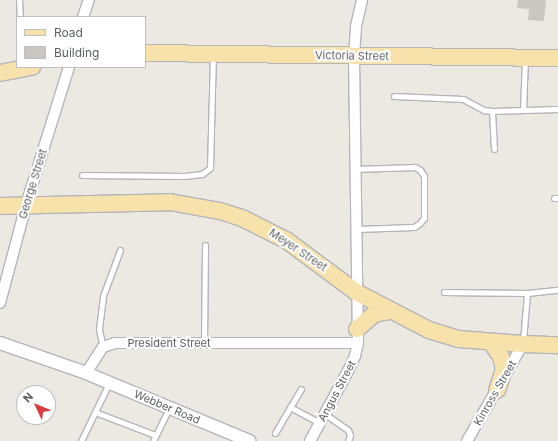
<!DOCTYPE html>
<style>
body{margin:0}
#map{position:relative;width:558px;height:441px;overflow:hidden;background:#ece9e2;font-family:Inter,sans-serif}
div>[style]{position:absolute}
.building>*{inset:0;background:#cac6c2}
.roads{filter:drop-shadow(1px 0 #b3b5b9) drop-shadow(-1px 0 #b3b5b9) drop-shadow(0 1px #b3b5b9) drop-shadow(0 -1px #b3b5b9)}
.service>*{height:5px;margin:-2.5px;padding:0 2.5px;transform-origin:2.5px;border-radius:2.5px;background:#fff}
.minor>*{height:10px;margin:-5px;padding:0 5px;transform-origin:5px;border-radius:5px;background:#fff}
.tertiary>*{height:12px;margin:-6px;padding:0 6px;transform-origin:6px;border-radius:6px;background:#fff}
.primary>*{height:16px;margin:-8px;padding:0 8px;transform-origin:8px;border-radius:8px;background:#f8e2ab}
span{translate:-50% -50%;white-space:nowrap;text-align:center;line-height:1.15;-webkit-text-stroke:4px #fff;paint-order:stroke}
.street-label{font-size:11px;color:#5b5f62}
.legend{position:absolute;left:16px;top:16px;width:130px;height:52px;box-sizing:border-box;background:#fff;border:1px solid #bdbfc0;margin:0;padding:5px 7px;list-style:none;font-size:12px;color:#5b5f62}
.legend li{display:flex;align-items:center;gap:8px;height:20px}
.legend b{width:20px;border:1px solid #bdbfc0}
.north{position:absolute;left:16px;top:385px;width:40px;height:40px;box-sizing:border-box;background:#fff;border:1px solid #bdbfc0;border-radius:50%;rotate:314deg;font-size:11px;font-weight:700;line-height:16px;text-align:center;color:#5b5f62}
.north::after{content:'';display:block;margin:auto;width:14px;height:18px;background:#db3a41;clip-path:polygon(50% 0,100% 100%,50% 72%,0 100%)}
</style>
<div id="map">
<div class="building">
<i style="clip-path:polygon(518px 0,546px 0,544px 21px,528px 20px,529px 9px,517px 8px)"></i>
</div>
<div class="roads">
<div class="service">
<i style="left:19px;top:0;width:17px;rotate:87deg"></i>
<i style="left:394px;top:96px;width:69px;rotate:2.5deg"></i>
<i style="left:463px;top:99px;width:24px;rotate:28deg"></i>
<i style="left:484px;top:110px;width:8px;rotate:7deg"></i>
<i style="left:492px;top:111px;width:66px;rotate:-1.7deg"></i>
<i style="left:523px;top:110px;width:51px;rotate:-87.8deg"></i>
<i style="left:492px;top:111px;width:38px;rotate:87deg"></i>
<i style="left:355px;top:169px;width:60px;rotate:-1.9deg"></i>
<i style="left:415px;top:167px;width:6px;rotate:31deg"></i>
<i style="left:420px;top:170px;width:7px;rotate:56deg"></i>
<i style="left:424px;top:176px;width:42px;rotate:90deg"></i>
<i style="left:424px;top:218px;width:6px;rotate:129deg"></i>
<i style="left:420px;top:223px;width:7px;rotate:146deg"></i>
<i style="left:414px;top:227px;width:58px;rotate:178deg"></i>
<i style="left:82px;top:175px;width:103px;rotate:0.6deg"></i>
<i style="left:185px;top:176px;width:17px;rotate:-7deg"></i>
<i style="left:202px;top:174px;width:10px;rotate:-37deg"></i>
<i style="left:210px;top:168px;width:112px;rotate:-88.5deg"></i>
<i style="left:554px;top:198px;width:4px"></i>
<i style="left:444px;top:292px;width:83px;rotate:0.7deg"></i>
<i style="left:523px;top:341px;width:48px;rotate:-85.2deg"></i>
<i style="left:527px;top:293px;width:31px;rotate:-6deg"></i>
<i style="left:204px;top:343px;width:98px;rotate:-89.4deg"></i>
<i style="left:103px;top:347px;width:18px;rotate:-103deg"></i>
<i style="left:99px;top:329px;width:33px;rotate:-83deg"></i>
<i style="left:103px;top:296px;width:49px;rotate:-69.7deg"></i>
<i style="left:290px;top:407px;width:34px;rotate:28deg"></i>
<i style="left:95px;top:412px;width:64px;rotate:21deg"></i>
<i style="left:325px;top:414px;width:28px;rotate:35deg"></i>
<i style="left:348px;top:430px;width:5px;rotate:68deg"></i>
<i style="left:350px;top:435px;width:6px;rotate:108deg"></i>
<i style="left:275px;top:433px;width:51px;rotate:-59.4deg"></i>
<i style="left:81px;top:441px;width:64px;rotate:-64.2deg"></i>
<i style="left:153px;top:441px;width:37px;rotate:-64deg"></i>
</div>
<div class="minor">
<i style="left:83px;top:17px;width:18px;rotate:-71deg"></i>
<i style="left:0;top:303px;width:101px;rotate:-75.1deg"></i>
<i style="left:26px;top:205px;width:145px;rotate:-72.7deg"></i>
<i style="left:86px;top:373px;width:31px;rotate:-57deg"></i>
<i style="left:103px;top:347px;width:13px;rotate:-18deg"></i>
<i style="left:115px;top:343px;width:243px"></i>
<i style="left:310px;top:441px;width:80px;rotate:-61.5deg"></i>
<i style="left:348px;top:371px;width:17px;rotate:-65deg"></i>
<i style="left:355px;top:356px;width:13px;rotate:-77deg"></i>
<i style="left:358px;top:343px;width:287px;rotate:-90.8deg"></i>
<i style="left:354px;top:56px;width:30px;rotate:-86deg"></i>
<i style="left:356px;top:26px;width:27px;rotate:-77deg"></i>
<i style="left:467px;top:441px;width:112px;rotate:-60deg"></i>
</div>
<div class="tertiary">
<i style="left:0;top:343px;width:91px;rotate:19.2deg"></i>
<i style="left:86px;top:373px;width:177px;rotate:22.6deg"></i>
</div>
<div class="primary">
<i style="left:145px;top:53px;width:413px;rotate:0.7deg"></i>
<i style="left:0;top:73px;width:33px;rotate:-11deg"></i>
<i style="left:0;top:206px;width:170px;rotate:-1.3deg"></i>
<i style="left:170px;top:202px;width:51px;rotate:10.2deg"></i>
<i style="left:220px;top:211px;width:25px;rotate:18deg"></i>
<i style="left:244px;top:219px;width:47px;rotate:26.6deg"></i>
<i style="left:286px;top:240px;width:87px;rotate:36.6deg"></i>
<i style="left:356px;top:292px;width:82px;rotate:27.5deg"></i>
<i style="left:429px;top:330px;width:31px;rotate:17deg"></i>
<i style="left:459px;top:339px;width:64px;rotate:4.5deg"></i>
<i style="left:523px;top:344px;width:35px;rotate:2deg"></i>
<i style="left:357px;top:329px;width:23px;rotate:-41deg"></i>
<i style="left:374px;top:314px;width:16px;rotate:-11deg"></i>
<i style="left:491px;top:342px;width:18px;rotate:56deg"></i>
<i style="left:501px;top:357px;width:12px;rotate:76deg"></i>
<i style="left:504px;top:369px;width:22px;rotate:108deg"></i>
</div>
</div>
<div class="street-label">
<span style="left:352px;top:56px;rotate:1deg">Victoria Street</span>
<span style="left:33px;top:184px;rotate:-73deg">George Street</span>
<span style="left:298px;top:250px;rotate:34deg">Meyer Street</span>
<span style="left:169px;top:343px">President Street</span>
<span style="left:337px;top:391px;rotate:-62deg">Angus Street</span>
<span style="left:495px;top:393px;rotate:-60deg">Kinross Street</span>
<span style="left:167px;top:407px;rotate:23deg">Webber Road</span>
</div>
<ul class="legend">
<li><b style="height:5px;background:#f8e2ab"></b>Road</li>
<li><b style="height:11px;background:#cac6c2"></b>Building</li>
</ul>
<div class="north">N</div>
</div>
